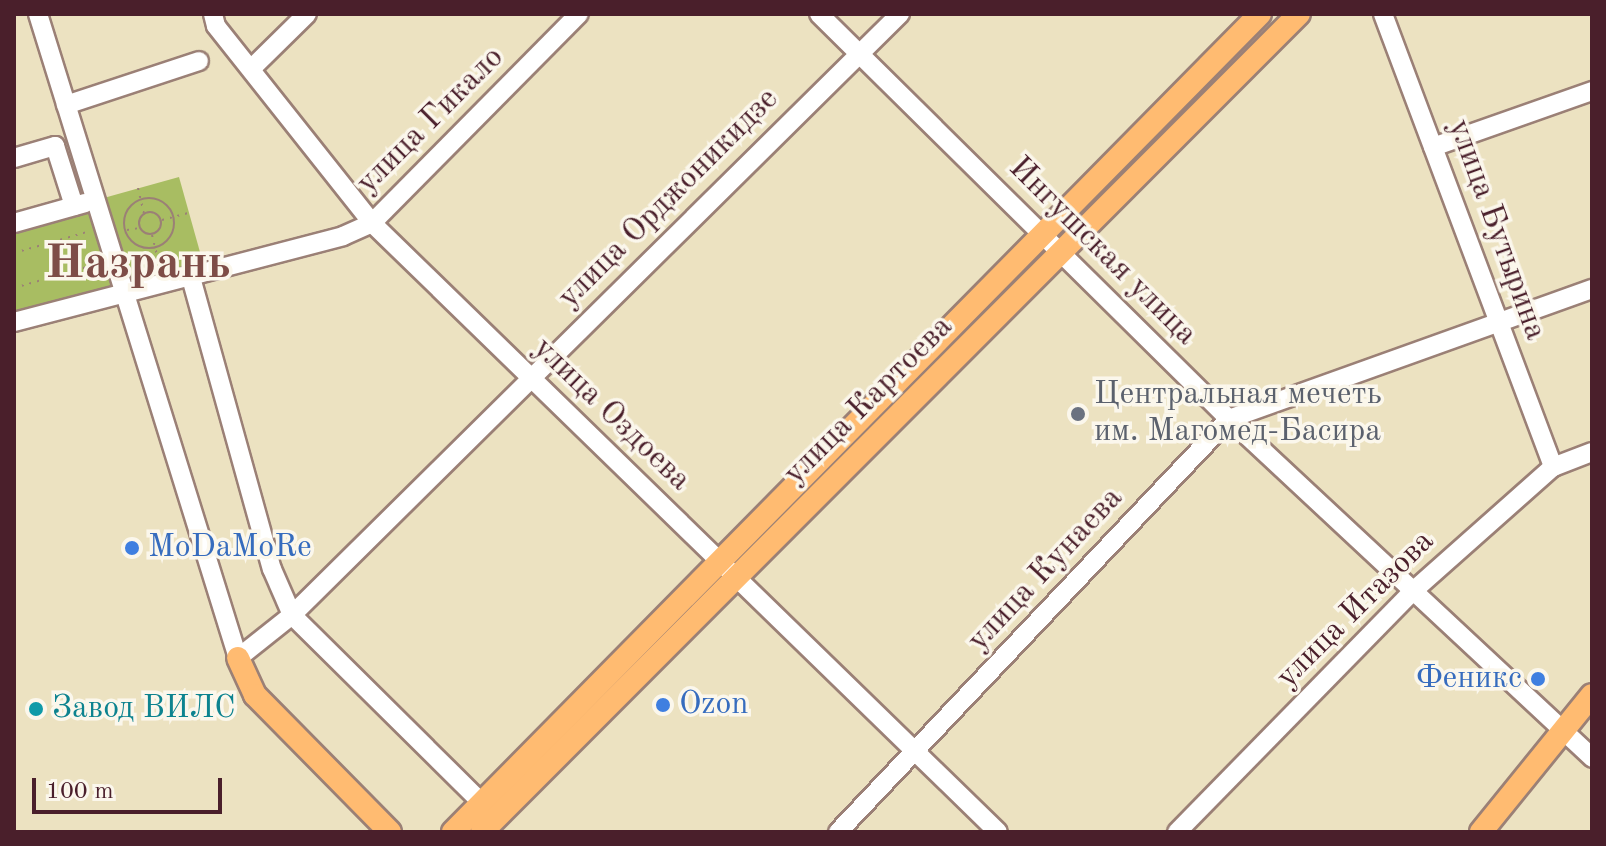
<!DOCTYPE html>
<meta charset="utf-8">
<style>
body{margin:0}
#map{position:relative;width:1606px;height:846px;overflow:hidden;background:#ece2c1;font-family:"Old Standard TT",serif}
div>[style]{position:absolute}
.green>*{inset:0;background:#a8bd62}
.path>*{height:2px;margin-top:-1px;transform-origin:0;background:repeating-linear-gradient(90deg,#9b8076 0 2px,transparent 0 8px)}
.path>.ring{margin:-1px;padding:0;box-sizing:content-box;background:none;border:2px solid #9b8076;border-radius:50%}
.roads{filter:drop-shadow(2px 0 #9b8076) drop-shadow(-2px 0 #9b8076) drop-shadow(0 2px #9b8076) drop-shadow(0 -2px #9b8076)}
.minor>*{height:18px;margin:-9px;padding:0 9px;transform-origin:9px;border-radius:9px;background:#fff}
.major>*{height:22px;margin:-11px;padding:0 11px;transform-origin:11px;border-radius:11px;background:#ffbb71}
.dots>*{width:22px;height:22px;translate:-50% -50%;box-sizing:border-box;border:4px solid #fbf7ec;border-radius:50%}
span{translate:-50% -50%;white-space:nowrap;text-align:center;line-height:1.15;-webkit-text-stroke:7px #fbf7ec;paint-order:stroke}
.street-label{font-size:32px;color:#4a1f2b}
.worship-label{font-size:32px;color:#5b616d}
.left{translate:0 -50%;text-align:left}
.shop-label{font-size:32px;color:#366cbe}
.right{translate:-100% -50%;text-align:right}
.culture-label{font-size:32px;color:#0d838f}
.town-label{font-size:48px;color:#7e4d47;font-weight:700}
.frame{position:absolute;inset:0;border:16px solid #4a1f2b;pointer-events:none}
.scale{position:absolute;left:32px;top:778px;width:190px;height:36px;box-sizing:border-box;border:4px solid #4a1f2b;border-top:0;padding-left:10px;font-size:24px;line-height:28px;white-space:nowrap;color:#4a1f2b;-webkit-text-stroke:6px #fbf7ec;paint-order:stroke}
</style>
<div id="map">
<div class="green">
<i style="clip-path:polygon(179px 177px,205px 270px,14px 322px,14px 223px)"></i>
</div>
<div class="path">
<i style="left:138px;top:188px;width:26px;rotate:77deg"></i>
<i class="ring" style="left:124px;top:198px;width:48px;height:48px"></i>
<i class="ring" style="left:139px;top:212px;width:20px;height:20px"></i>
<i style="left:162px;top:220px;width:28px;rotate:-15deg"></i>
<i style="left:127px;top:230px;width:12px;rotate:-9deg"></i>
<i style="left:152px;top:235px;width:34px;rotate:76deg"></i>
<i style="left:14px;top:253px;width:79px;rotate:-16.1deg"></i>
<i style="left:14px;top:288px;width:86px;rotate:-16.1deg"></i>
</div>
<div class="roads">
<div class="minor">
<i style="left:38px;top:14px;width:674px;rotate:72.75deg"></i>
<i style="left:238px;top:658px;width:69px;rotate:-38.5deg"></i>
<i style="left:292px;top:615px;width:855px;rotate:-44.67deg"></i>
<i style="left:213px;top:14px;width:12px;rotate:76deg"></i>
<i style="left:216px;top:26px;width:251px;rotate:51.6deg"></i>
<i style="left:372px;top:223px;width:873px;rotate:44.21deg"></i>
<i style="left:819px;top:14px;width:576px;rotate:44.65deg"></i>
<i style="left:1229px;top:419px;width:497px;rotate:43deg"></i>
<i style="left:1383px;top:14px;width:484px;rotate:69.4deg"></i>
<i style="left:252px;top:68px;width:77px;rotate:-44.5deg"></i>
<i style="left:66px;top:105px;width:140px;rotate:-18.3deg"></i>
<i style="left:1433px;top:147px;width:169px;rotate:-19.4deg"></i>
<i style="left:14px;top:158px;width:43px;rotate:-16.3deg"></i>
<i style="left:55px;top:146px;width:63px;rotate:72.4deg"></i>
<i style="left:14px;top:223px;width:74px;rotate:-15.7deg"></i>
<i style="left:190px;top:274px;width:306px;rotate:74.5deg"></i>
<i style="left:272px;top:569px;width:50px;rotate:66.5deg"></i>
<i style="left:292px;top:615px;width:267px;rotate:44.7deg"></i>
<i style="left:14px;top:322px;width:340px;rotate:-14.6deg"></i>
<i style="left:343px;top:236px;width:32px;rotate:-24deg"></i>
<i style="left:372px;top:223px;width:294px;rotate:-45.3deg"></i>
<i style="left:838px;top:832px;width:569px;rotate:-46.57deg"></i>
<i style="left:1229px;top:419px;width:386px;rotate:-19.7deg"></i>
<i style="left:1177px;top:832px;width:336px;rotate:-45.6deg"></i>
<i style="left:1412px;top:592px;width:188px;rotate:-41.6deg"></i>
<i style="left:1553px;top:467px;width:42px;rotate:-21deg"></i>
</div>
<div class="major">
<i style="left:238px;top:658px;width:41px;rotate:65.3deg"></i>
<i style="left:255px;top:695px;width:192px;rotate:45.4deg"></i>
<i style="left:453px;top:832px;width:1149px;rotate:-45.39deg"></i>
<i style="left:482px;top:832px;width:1156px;rotate:-45.04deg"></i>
<i style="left:1481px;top:832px;width:176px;rotate:-51deg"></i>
</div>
</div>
<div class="dots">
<i style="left:1078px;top:414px;background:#6b7280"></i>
<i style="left:132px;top:548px;background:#3f7fe0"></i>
<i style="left:1538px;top:679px;background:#3f7fe0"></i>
<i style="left:663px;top:705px;background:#3f7fe0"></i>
<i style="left:36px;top:709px;background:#0f9aa8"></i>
</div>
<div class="street-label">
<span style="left:431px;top:121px;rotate:-45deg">улица Гикало</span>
<span style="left:669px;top:199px;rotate:-45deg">улица Орджоникидзе</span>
<span style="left:1496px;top:230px;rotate:70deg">улица Бутырина</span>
<span style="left:1102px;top:252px;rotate:45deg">Ингушская улица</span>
<span style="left:869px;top:401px;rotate:-45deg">улица Картоева</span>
<span style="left:611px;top:415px;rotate:44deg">улица Оздоева</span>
<span style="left:1046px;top:570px;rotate:-47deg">улица Кунаева</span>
<span style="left:1356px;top:610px;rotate:-45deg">улица Итазова</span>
</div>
<div class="worship-label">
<span class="left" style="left:1094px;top:414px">Центральная мечеть<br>им. Магомед-Басира</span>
</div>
<div class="shop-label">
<span class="left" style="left:148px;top:548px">MoDaMoRe</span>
<span class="right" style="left:1522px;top:679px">Феникс</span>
<span class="left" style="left:679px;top:705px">Ozon</span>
</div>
<div class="culture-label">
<span class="left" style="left:52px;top:709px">Завод ВИЛС</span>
</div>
<div class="town-label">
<span style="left:138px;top:265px">Назрань</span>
</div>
<div class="frame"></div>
<div class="scale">100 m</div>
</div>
